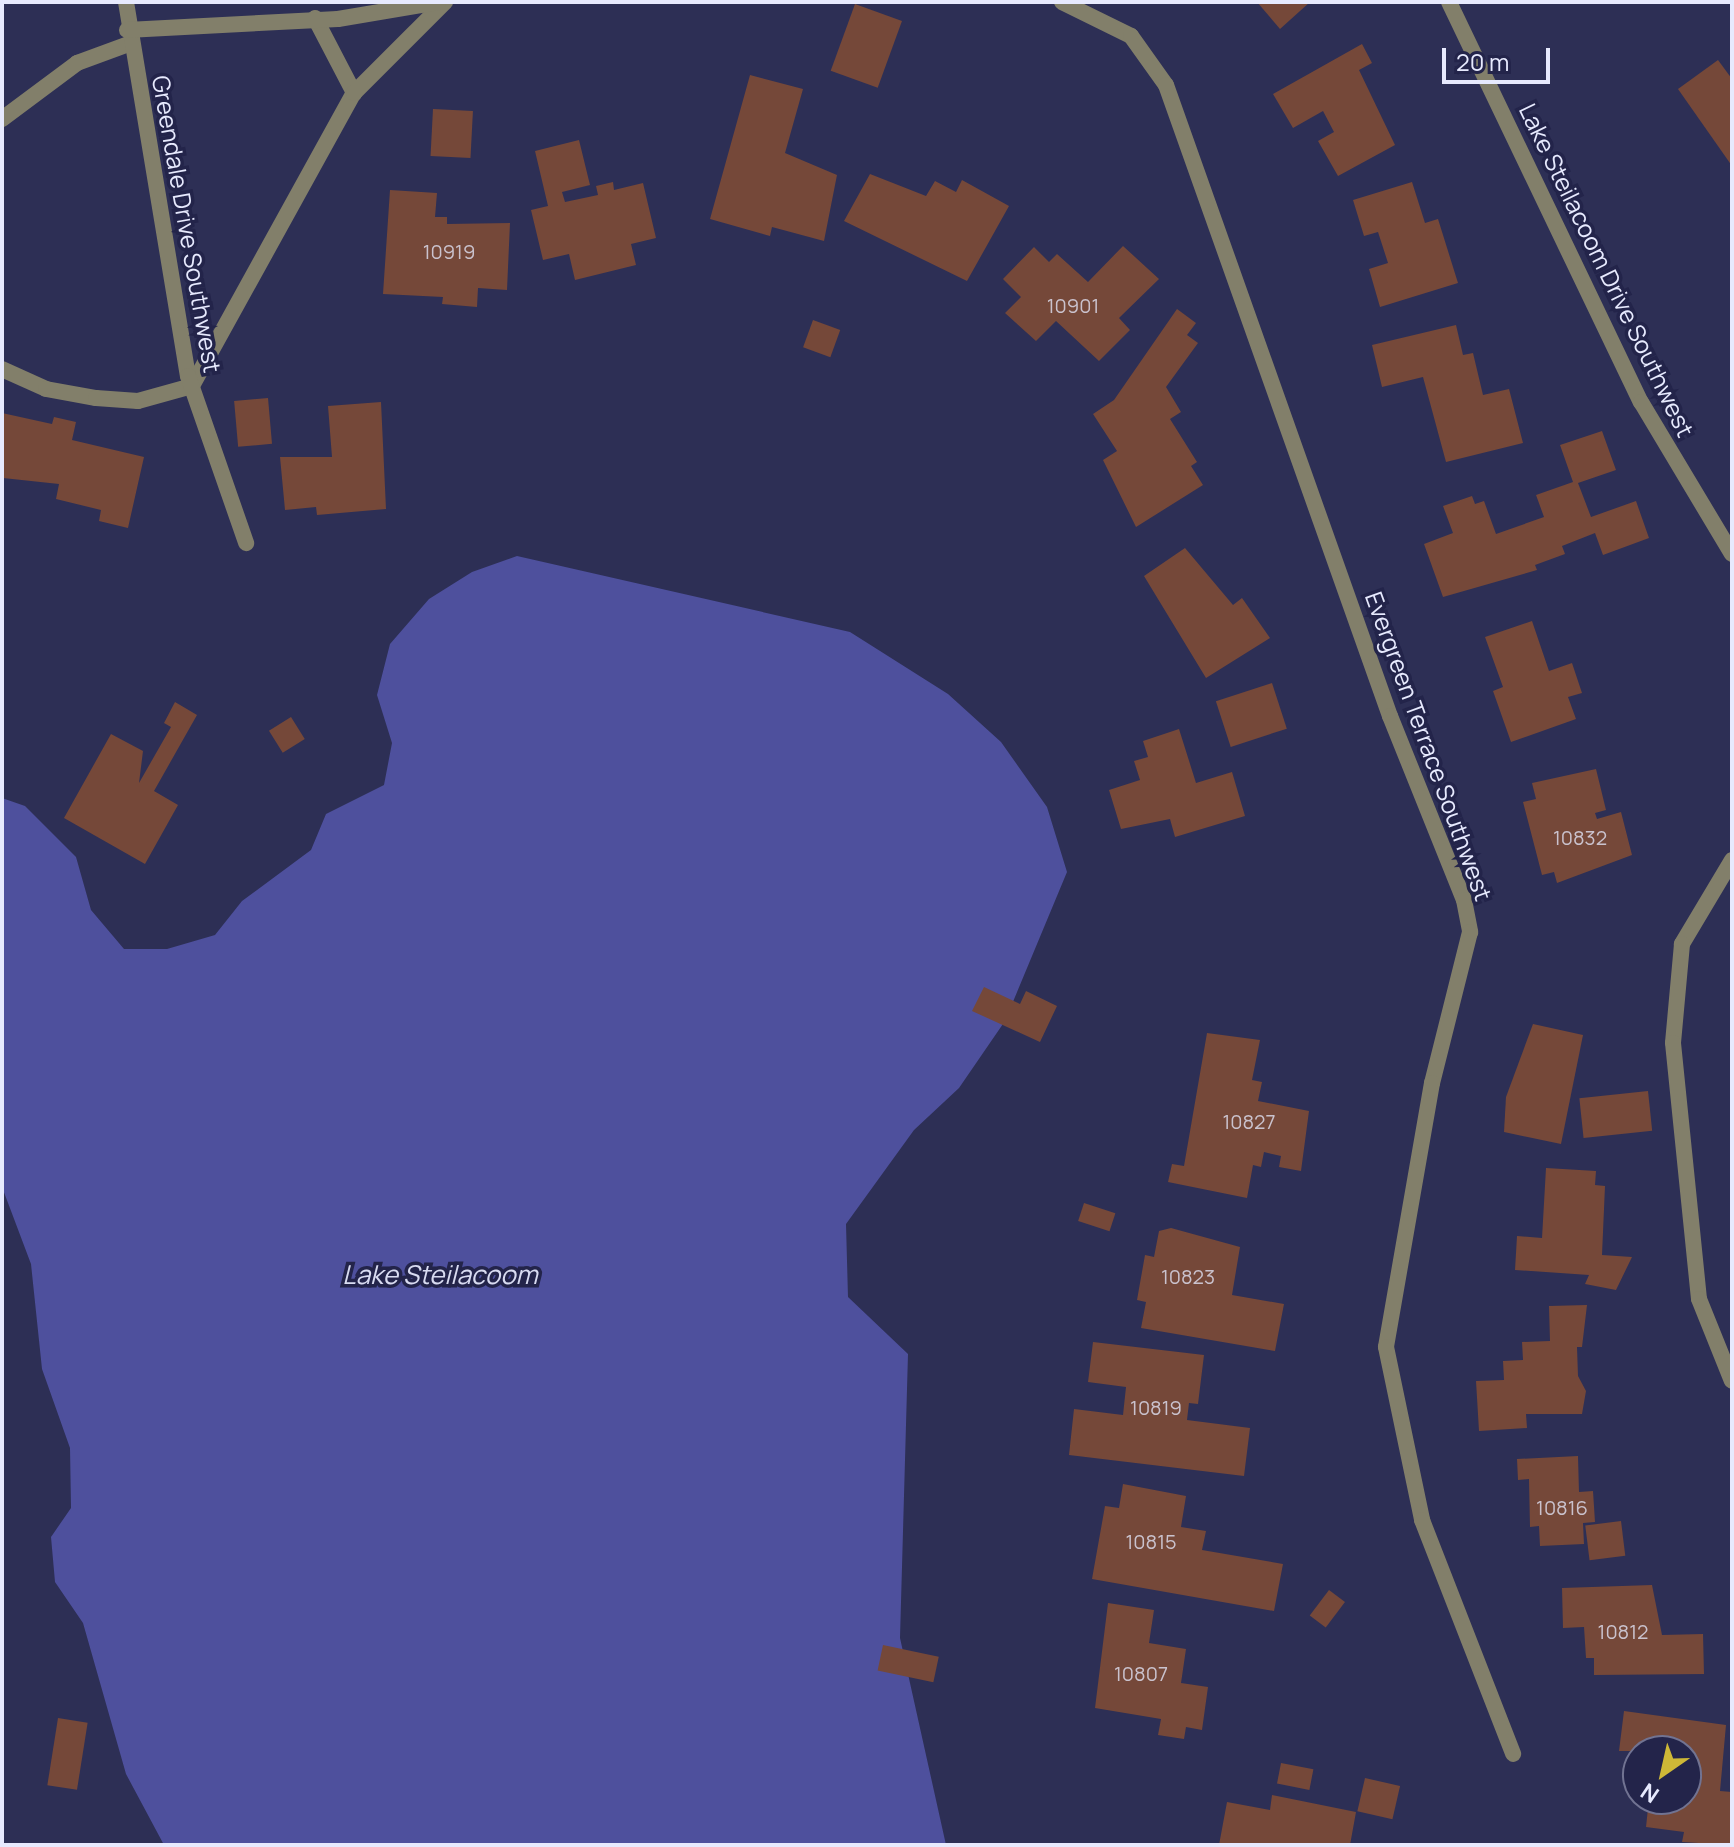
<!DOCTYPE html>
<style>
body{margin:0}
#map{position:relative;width:1734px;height:1847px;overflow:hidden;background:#2d2f55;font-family:Manrope,sans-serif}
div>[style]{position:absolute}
.water>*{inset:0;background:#4e509d}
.building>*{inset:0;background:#754839;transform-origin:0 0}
.lane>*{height:16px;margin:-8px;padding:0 8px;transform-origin:8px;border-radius:8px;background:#827f6a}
.street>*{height:16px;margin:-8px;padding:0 8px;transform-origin:8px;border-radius:8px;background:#827f6a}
span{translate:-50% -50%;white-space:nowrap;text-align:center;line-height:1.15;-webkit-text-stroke:7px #23244a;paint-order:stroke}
.number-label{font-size:20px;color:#cac2cd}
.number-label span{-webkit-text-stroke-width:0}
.street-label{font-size:24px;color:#e7eafe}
.water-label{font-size:26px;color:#d8dbf1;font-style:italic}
.frame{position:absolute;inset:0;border:4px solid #e7eafe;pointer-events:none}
.north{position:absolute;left:1622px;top:1735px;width:80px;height:80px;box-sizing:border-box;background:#23244a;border:2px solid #717392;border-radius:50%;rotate:214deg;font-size:22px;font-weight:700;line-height:32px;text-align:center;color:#e7eafe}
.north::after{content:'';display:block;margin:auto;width:28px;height:36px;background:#ceb837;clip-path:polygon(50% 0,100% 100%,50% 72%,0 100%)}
.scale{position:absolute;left:1442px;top:48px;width:108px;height:36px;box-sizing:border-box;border:4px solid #e7eafe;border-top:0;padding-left:10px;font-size:24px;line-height:28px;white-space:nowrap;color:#e7eafe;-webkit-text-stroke:6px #23244a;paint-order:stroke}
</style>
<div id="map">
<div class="water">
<i style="clip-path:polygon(517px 556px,850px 632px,948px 694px,1001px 742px,1047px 807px,1067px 872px,1005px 1021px,959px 1088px,914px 1130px,846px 1224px,848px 1297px,908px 1354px,900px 1638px,946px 1845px,164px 1845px,126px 1774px,83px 1623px,55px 1582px,51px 1537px,71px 1508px,70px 1448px,42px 1369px,31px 1264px,2px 1187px,2px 798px,25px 806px,76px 857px,91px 910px,124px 949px,167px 949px,215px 935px,242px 901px,311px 850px,326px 814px,384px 785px,392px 743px,377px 695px,390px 644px,429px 599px,472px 572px)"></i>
</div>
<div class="building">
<i style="clip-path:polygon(1257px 2px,1310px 2px,1280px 29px)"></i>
<i style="left:855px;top:4px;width:50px;height:71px;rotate:20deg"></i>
<i style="clip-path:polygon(1362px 44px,1372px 63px,1359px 70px,1395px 145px,1338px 176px,1318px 141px,1334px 132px,1323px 111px,1293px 128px,1273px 94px)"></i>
<i style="clip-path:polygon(1718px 60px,1732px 79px,1732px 166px,1678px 89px)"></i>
<i style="clip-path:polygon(750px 75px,803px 89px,785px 153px,837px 175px,824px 241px,772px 227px,770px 236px,710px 219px)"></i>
<i style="left:433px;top:109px;width:40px;height:47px;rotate:3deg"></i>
<i style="clip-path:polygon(579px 140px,590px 185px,562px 192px,565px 202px,598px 195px,596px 186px,613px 182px,614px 190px,643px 183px,656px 238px,631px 244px,636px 265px,575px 280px,569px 254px,543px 260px,531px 210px,548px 206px,535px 151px)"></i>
<i style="clip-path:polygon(870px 174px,926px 196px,935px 181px,956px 192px,962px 180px,1009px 206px,967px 281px,844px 221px)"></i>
<i style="clip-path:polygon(1412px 182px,1425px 223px,1438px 219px,1458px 283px,1380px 307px,1369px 269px,1388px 263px,1378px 232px,1364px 236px,1353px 200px)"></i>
<i style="clip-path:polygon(390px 190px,437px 193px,435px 217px,447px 217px,447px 224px,510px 223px,507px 290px,478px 288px,477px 307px,442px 304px,443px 297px,383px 294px)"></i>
<i style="clip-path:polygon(1123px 246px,1159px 279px,1119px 318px,1130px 330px,1099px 361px,1056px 321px,1036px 341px,1005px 313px,1021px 297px,1003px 279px,1034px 247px,1049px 262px,1057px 254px,1088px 282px)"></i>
<i style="clip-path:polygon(1177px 309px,1196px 323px,1187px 335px,1198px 343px,1166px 387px,1181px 412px,1170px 419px,1197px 462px,1191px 466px,1203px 485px,1136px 527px,1103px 460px,1117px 451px,1093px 414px,1114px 400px)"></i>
<i style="left:813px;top:320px;width:29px;height:29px;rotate:20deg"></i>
<i style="clip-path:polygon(1456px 325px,1463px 355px,1473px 353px,1483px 395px,1509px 389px,1523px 443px,1446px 462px,1423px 377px,1382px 387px,1372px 345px)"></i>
<i style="left:268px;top:398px;width:46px;height:34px;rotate:85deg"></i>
<i style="clip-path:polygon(381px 402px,386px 509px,317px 515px,316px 507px,285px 510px,280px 457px,332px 457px,328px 406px)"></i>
<i style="clip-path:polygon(2px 413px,52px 424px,54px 417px,76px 422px,72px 440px,144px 457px,128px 528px,99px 521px,101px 510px,56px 499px,59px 484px,3px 478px)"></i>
<i style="clip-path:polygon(1602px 431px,1616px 470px,1578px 483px,1591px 517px,1636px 501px,1649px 538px,1603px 555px,1595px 533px,1562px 546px,1565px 554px,1535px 565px,1537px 570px,1443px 597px,1424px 544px,1453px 533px,1443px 506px,1472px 496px,1475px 504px,1484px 501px,1496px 534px,1544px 517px,1536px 495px,1573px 482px,1560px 445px)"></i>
<i style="clip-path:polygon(1185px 548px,1233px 605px,1242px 598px,1270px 638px,1206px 678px,1144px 576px)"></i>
<i style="clip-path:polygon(1532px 621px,1549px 671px,1572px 663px,1582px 693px,1568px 697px,1576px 719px,1511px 742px,1493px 691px,1503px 687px,1485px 637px)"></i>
<i style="left:1272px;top:683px;width:48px;height:59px;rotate:72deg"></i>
<i style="clip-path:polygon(175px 702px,197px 715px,154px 791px,178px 805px,145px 864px,64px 818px,111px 734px,143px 751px,139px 783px,171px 727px,164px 723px)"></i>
<i style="left:291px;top:717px;width:26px;height:26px;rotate:58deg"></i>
<i style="clip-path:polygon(1179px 729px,1196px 783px,1232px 772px,1245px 816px,1175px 837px,1170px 819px,1121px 829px,1109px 790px,1140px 780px,1134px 761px,1148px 757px,1143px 741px)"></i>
<i style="clip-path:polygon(1596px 769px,1606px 810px,1595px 813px,1597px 819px,1621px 812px,1632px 855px,1557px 883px,1554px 872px,1542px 875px,1523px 802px,1536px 799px,1532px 783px)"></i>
<i style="clip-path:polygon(984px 987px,1020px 1004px,1026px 991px,1057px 1006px,1040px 1042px,972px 1011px)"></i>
<i style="clip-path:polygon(1533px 1024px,1583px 1035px,1561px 1144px,1504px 1132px,1506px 1097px)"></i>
<i style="clip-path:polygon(1207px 1033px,1260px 1040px,1252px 1080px,1262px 1082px,1258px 1101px,1309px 1111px,1301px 1171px,1279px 1167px,1281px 1156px,1264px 1152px,1261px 1167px,1253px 1165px,1247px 1198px,1168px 1182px,1172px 1164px,1184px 1166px)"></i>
<i style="left:1648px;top:1091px;width:40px;height:69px;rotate:84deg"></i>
<i style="clip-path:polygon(1546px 1168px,1596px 1171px,1595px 1185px,1605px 1186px,1602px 1255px,1632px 1257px,1616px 1290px,1585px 1284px,1589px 1275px,1515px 1270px,1517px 1236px,1542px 1238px)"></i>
<i style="left:1084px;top:1203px;width:33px;height:19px;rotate:18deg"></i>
<i style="clip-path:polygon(1171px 1228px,1240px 1247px,1232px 1295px,1284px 1304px,1275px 1351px,1141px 1328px,1146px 1302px,1137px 1300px,1145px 1255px,1154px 1257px,1159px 1231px)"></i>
<i style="clip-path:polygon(1587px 1305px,1582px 1347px,1577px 1347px,1578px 1376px,1586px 1391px,1582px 1414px,1526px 1414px,1527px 1428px,1479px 1431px,1476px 1381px,1504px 1380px,1503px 1361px,1523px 1360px,1522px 1342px,1550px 1341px,1549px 1306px)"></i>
<i style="clip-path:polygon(1093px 1342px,1204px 1355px,1198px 1404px,1189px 1403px,1187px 1420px,1250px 1428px,1244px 1476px,1069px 1455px,1074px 1409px,1123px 1415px,1126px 1387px,1088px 1382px)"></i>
<i style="clip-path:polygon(1578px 1456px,1579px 1492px,1593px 1491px,1595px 1522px,1583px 1523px,1584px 1544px,1540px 1546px,1539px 1526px,1530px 1527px,1529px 1479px,1518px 1480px,1517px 1459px)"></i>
<i style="clip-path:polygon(1123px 1484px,1186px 1496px,1181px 1527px,1206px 1531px,1202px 1550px,1283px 1564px,1274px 1611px,1092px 1579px,1105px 1506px,1119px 1508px)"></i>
<i style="left:1621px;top:1521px;width:35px;height:36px;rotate:83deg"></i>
<i style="clip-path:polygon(1652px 1585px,1662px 1635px,1703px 1634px,1704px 1674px,1594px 1675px,1594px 1658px,1586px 1658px,1584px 1627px,1563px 1628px,1562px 1588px)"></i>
<i style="left:1329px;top:1590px;width:20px;height:32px;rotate:37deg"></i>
<i style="clip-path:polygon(1108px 1603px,1154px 1610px,1149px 1643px,1186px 1649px,1181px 1683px,1208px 1687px,1202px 1730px,1186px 1727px,1184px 1739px,1158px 1735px,1161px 1719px,1095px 1708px)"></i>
<i style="left:883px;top:1645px;width:57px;height:26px;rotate:12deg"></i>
<i style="clip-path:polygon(1624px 1711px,1726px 1725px,1720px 1791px,1732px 1792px,1732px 1845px,1682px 1842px,1684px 1832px,1646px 1827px,1649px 1799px,1686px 1799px,1686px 1751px,1619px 1751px)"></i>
<i style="left:58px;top:1718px;width:30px;height:68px;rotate:9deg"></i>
<i style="left:1281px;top:1763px;width:33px;height:21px;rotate:11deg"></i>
<i style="left:1365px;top:1778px;width:36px;height:34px;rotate:13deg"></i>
<i style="clip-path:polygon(1272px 1795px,1356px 1812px,1350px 1845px,1219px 1845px,1227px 1802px,1270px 1810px)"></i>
</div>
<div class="lane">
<i style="left:315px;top:18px;width:85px;rotate:62.5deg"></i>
<i style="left:2px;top:119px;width:94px;rotate:-36.7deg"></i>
<i style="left:77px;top:63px;width:55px;rotate:-20.1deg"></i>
<i style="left:2px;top:369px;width:48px;rotate:24.4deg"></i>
<i style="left:46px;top:389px;width:51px;rotate:10.2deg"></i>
<i style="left:96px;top:398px;width:42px;rotate:4.1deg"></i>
<i style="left:138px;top:401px;width:56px;rotate:-15.5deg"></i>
<i style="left:192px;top:386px;width:335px;rotate:-61.1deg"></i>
<i style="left:354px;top:93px;width:129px;rotate:-45deg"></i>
</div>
<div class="street">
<i style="left:126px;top:2px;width:379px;rotate:80.6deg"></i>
<i style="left:188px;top:376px;width:177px;rotate:70.8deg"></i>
<i style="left:1062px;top:2px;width:77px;rotate:26.2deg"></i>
<i style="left:1131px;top:36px;width:60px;rotate:54.5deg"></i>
<i style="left:1166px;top:85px;width:670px;rotate:70.46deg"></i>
<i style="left:1390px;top:716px;width:198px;rotate:68.1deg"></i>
<i style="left:1464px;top:900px;width:33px;rotate:79deg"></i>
<i style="left:1470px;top:932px;width:156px;rotate:104.1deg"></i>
<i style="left:1432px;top:1083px;width:268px;rotate:99.9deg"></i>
<i style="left:1386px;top:1347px;width:177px;rotate:78.2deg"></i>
<i style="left:1422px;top:1520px;width:251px;rotate:68.7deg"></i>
<i style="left:1449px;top:2px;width:444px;rotate:64.4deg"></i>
<i style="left:1641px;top:402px;width:177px;rotate:59.1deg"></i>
<i style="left:127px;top:30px;width:211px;rotate:-3deg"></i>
<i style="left:338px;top:19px;width:102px;rotate:-9.6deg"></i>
<i style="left:1732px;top:860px;width:98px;rotate:120.8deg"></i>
<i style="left:1682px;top:944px;width:99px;rotate:95.2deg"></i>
<i style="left:1673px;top:1043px;width:257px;rotate:84.2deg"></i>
<i style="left:1699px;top:1299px;width:88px;rotate:68.1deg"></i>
</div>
<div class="number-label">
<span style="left:449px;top:251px">10919</span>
<span style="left:1073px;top:305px">10901</span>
<span style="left:1580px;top:837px">10832</span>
<span style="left:1249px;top:1121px">10827</span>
<span style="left:1188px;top:1276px">10823</span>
<span style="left:1156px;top:1407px">10819</span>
<span style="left:1562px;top:1507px">10816</span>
<span style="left:1151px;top:1541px">10815</span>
<span style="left:1623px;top:1631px">10812</span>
<span style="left:1141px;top:1673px">10807</span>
</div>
<div class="street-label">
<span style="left:187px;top:224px;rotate:80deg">Greendale Drive Southwest</span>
<span style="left:1607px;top:270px;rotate:64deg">Lake Steilacoom Drive Southwest</span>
<span style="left:1429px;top:746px;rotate:70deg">Evergreen Terrace Southwest</span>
</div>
<div class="water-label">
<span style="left:440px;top:1275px">Lake Steilacoom</span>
</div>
<div class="frame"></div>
<div class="north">N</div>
<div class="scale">20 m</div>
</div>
